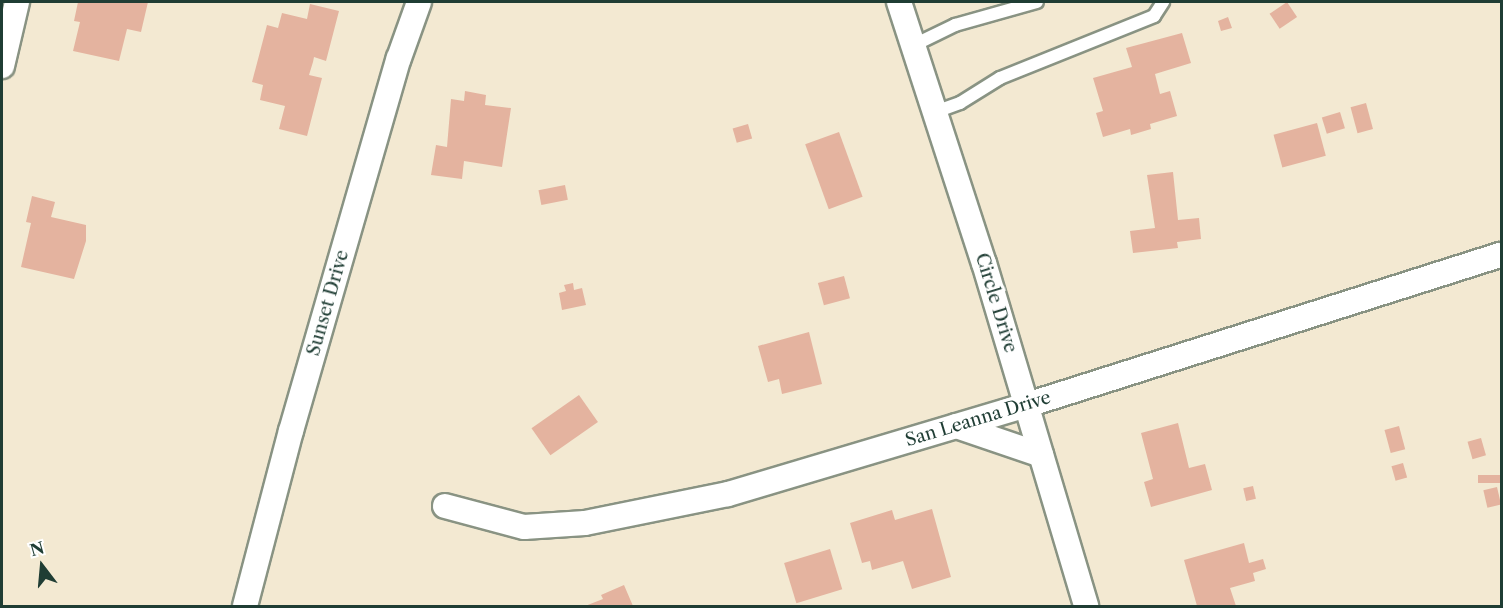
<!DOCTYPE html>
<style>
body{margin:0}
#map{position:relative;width:1503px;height:608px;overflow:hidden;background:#f3e9d2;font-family:"Libre Caslon Text",serif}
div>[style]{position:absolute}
.building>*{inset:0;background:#e4b39f;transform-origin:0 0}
.roads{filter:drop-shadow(2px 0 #899383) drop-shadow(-2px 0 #899383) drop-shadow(0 2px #899383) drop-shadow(0 -2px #899383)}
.service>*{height:12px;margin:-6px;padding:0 6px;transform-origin:6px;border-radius:6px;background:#fff}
.minor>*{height:24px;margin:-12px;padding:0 12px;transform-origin:12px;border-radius:12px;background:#fff}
span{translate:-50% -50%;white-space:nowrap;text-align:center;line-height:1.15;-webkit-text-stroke:6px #fff;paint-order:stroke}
.street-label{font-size:18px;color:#1f3d34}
.frame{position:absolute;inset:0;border:3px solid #1f3d34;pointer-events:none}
.north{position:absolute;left:12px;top:536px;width:60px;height:60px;-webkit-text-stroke:4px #fff;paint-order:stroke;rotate:344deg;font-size:16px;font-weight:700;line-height:24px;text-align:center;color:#1f3d34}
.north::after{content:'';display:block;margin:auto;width:21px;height:27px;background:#1f3d34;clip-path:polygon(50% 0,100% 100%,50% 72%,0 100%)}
</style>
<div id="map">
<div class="building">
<i style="clip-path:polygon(78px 2px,148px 2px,141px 32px,127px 29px,119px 61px,73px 51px,80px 22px,74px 21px)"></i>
<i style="left:1287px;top:2px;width:18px;height:21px;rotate:56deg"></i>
<i style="clip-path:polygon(310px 4px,339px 11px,326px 61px,314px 57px,313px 62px,309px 75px,322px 78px,307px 136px,279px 129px,285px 106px,260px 100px,263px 85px,252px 82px,267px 25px,278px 28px,282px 13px,307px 19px)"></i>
<i style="clip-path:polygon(1228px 17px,1232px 28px,1221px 31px,1218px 21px)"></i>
<i style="clip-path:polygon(1182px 33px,1191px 63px,1155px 74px,1160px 94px,1170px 91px,1177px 116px,1150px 124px,1151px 129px,1131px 135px,1130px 129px,1103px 137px,1096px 113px,1103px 111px,1093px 78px,1132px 67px,1126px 48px)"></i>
<i style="clip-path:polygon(465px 91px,486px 95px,485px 105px,511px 108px,502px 167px,464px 161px,462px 179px,431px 175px,436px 145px,447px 147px,451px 99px,464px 101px)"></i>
<i style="left:1366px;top:103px;width:27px;height:16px;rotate:75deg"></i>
<i style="left:1340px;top:112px;width:17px;height:19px;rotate:73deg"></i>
<i style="left:1317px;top:123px;width:34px;height:45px;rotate:75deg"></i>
<i style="left:748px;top:124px;width:15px;height:16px;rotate:74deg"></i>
<i style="left:839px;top:132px;width:69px;height:36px;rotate:70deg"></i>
<i style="clip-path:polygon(1173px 172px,1178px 220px,1199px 218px,1201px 239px,1177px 242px,1178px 248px,1133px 253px,1130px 231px,1155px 228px,1147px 175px)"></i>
<i style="left:565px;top:185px;width:15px;height:27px;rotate:79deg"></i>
<i style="clip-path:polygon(32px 196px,55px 202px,51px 217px,86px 225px,86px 241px,74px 279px,21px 267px,31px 223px,26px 222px)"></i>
<i style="left:844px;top:276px;width:23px;height:27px;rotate:75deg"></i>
<i style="clip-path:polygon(573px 283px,574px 290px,582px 288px,586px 305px,562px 310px,559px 293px,566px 291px,564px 285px)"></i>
<i style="clip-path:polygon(809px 332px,822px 384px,782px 394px,779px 379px,768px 382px,758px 346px)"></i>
<i style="left:579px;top:395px;width:33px;height:58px;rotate:55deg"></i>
<i style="clip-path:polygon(1178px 423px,1189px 468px,1205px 464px,1212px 490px,1151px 507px,1144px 482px,1153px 479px,1141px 433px)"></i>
<i style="left:1399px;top:426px;width:24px;height:15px;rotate:75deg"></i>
<i style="left:1481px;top:438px;width:18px;height:14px;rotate:74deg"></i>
<i style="left:1403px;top:463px;width:15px;height:12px;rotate:74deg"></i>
<i style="left:1502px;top:475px;width:8px;height:24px;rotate:90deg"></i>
<i style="left:1253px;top:486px;width:13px;height:10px;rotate:77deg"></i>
<i style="left:1497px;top:487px;width:18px;height:14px;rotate:77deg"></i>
<i style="clip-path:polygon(932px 509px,951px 577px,912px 589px,903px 561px,872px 570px,870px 561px,862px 563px,850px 523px,892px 510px,895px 520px)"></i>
<i style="clip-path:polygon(1244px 543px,1249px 563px,1263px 559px,1266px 569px,1253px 573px,1255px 581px,1230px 588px,1236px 606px,1197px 606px,1184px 560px)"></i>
<i style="left:830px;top:549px;width:42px;height:48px;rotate:73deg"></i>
<i style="clip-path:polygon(624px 585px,633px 606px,585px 606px,603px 599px,601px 595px)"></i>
</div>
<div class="roads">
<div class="service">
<i style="left:914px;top:45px;width:46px;rotate:-26deg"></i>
<i style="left:955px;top:25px;width:85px;rotate:-15.7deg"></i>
<i style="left:935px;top:112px;width:27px;rotate:-20deg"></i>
<i style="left:960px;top:103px;width:47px;rotate:-32deg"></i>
<i style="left:1000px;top:78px;width:166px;rotate:-21.9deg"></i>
<i style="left:1154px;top:16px;width:17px;rotate:-57deg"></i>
</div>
<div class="minor">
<i style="left:899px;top:2px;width:274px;rotate:72deg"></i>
<i style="left:984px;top:263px;width:358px;rotate:73.4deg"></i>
<i style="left:2px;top:66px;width:66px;rotate:-76.8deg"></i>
<i style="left:956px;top:426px;width:90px;rotate:18.8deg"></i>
<i style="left:445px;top:506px;width:82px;rotate:14.9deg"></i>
<i style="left:524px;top:527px;width:61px;rotate:-3.8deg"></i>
<i style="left:585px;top:523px;width:146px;rotate:-11.5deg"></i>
<i style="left:728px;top:494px;width:312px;rotate:-16.6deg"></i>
<i style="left:1027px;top:405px;width:498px;rotate:-17.6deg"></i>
<i style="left:245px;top:606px;width:181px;rotate:-75.3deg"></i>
<i style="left:291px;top:431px;width:388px;rotate:-73.9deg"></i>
<i style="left:399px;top:58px;width:59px;rotate:-70.3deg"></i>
</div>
</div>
<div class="street-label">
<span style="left:328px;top:303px;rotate:-74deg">Sunset Drive</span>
<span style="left:996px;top:303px;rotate:73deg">Circle Drive</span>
<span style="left:978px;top:419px;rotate:-17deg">San Leanna Drive</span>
</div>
<div class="frame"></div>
<div class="north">N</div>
</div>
